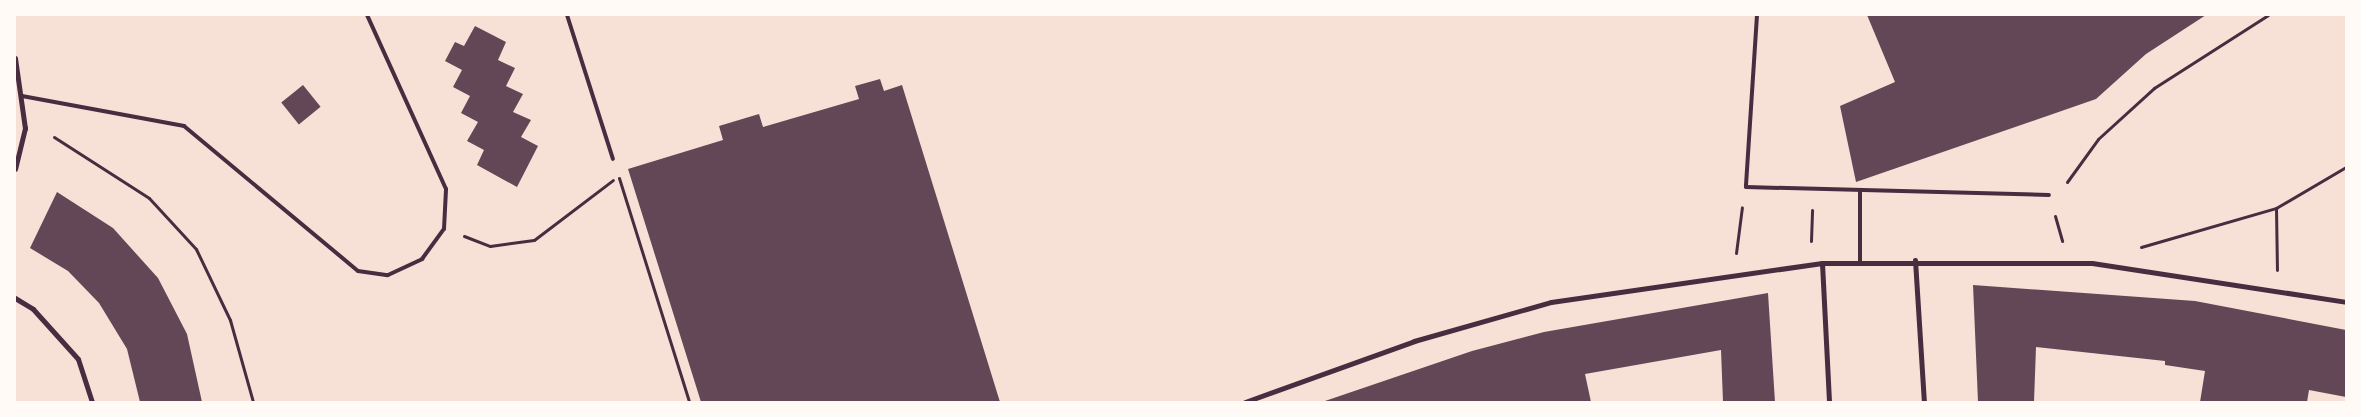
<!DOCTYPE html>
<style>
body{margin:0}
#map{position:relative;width:2361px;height:417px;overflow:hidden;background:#f7e1d7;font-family:Commissioner,sans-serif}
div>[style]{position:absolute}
.building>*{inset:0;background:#644757;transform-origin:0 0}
.path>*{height:3px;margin:-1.5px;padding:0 1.5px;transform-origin:1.5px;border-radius:1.5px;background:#4a2c40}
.service>*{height:4px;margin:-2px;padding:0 2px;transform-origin:2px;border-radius:2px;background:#4a2c40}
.minor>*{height:5px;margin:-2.5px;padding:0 2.5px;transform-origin:2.5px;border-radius:2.5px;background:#4a2c40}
span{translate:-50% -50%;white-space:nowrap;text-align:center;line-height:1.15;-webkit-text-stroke:4.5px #fffaf5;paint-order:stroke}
.frame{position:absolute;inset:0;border:16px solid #fffaf5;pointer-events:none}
</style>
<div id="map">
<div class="building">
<i style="clip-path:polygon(1867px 15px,2206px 15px,2146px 54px,2096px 99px,1856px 182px,1840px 106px,1895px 82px)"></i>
<i style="clip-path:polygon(475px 26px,506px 42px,498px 60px,515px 68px,506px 86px,523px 94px,513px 112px,531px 120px,521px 137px,538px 146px,517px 187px,477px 165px,484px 150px,467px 141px,478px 122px,461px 113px,470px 96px,453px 87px,462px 70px,445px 61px,455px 42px,464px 46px)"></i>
<i style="clip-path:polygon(880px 79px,884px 91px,902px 85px,1000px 402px,701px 402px,628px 169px,723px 140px,719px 126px,759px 114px,763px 127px,859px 99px,855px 86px)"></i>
<i style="left:303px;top:85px;width:28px;height:28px;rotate:51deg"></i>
<i style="clip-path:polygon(57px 192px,113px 228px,158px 278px,187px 334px,202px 402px,140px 402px,127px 349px,99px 303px,68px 271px,30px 248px)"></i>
<i style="clip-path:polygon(1973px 285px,2195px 301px,2346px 330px,2346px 397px,2309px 390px,2307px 402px,2200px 402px,2205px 371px,2165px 365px,2165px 361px,2036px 347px,2034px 402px,1978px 402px)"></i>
<i style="clip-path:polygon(1768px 293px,1775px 402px,1723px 402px,1721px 350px,1585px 374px,1591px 402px,1322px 402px,1472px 351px,1544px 332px)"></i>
</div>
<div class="path">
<i style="left:54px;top:137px;width:113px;rotate:32.7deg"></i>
<i style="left:149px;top:198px;width:69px;rotate:47.3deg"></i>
<i style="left:196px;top:249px;width:79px;rotate:64.4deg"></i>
<i style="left:230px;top:320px;width:85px;rotate:74.3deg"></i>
<i style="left:619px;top:178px;width:235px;rotate:72.6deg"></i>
<i style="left:2067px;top:182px;width:53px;rotate:-54.2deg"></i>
<i style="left:2098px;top:139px;width:76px;rotate:-42.3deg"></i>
<i style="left:2154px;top:88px;width:135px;rotate:-32.6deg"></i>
<i style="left:2276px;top:208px;width:62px;rotate:89.1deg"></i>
<i style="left:2055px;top:216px;width:26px;rotate:74deg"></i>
<i style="left:464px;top:236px;width:28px;rotate:21deg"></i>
<i style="left:490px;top:246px;width:44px;rotate:-7.8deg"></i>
<i style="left:534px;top:240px;width:99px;rotate:-37.2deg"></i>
<i style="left:1811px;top:241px;width:31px;rotate:-88deg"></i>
<i style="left:2141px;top:247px;width:141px;rotate:-16.1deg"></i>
<i style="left:2276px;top:208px;width:81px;rotate:-30.4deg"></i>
<i style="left:1736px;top:253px;width:46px;rotate:-82.6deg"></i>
</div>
<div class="service">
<i style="left:567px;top:15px;width:151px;rotate:72.3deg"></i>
<i style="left:1757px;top:15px;width:172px;rotate:93.7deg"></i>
<i style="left:1746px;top:187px;width:303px;rotate:1.5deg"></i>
<i style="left:22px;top:96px;width:165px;rotate:10.5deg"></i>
<i style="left:184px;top:126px;width:226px;rotate:39.8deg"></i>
<i style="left:358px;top:271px;width:30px;rotate:8deg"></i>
<i style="left:388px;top:275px;width:38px;rotate:-25deg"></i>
<i style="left:422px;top:259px;width:37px;rotate:-54deg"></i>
<i style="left:444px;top:229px;width:40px;rotate:-87.1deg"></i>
<i style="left:446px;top:189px;width:191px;rotate:-114.4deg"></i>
<i style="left:1860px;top:190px;width:71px;rotate:90deg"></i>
</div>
<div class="minor">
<i style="left:15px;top:58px;width:71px;rotate:81.9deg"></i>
<i style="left:25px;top:128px;width:42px;rotate:103.7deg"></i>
<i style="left:1915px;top:260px;width:142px;rotate:86.4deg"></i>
<i style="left:1822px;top:263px;width:139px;rotate:87.1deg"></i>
<i style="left:15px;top:298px;width:21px;rotate:31deg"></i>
<i style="left:33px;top:309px;width:67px;rotate:48deg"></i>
<i style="left:78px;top:359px;width:45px;rotate:72deg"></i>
<i style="left:1245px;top:402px;width:180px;rotate:-19.8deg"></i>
<i style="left:1414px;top:341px;width:142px;rotate:-15.9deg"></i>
<i style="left:1551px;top:302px;width:274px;rotate:-8.2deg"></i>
<i style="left:1822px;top:263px;width:270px"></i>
<i style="left:2092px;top:263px;width:257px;rotate:8.7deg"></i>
</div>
<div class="frame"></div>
</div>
